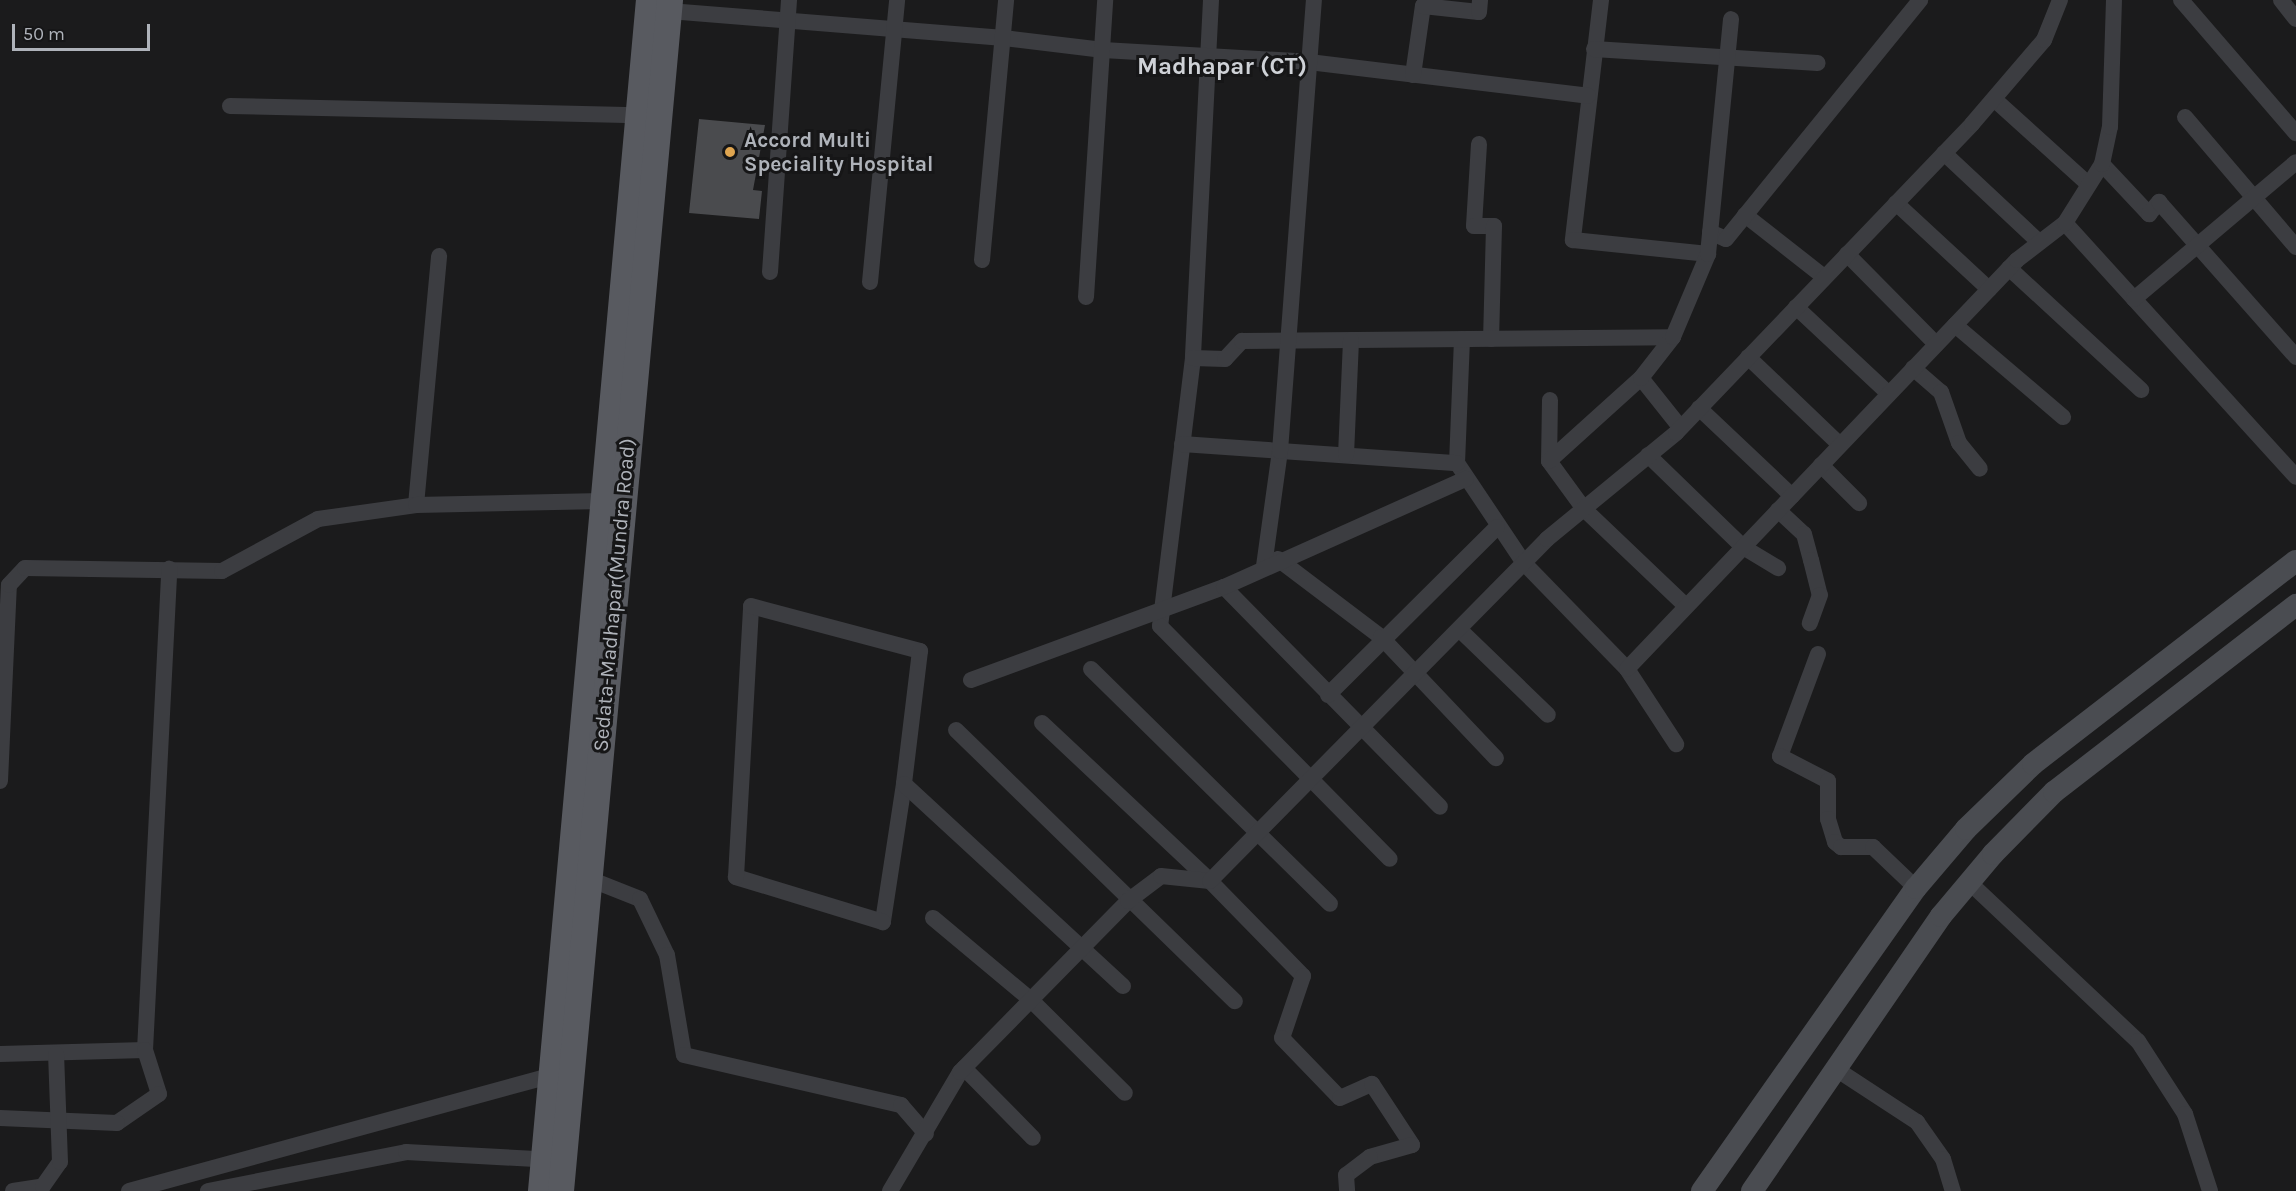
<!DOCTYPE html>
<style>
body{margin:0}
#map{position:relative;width:2296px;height:1191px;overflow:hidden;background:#1b1b1c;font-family:Karla,sans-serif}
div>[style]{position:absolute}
.building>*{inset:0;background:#4a4b4e}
.street>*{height:16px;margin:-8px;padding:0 8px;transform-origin:8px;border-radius:8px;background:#3c3d41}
.secondary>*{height:22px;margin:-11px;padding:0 11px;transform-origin:11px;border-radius:11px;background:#4a4c51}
.primary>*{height:26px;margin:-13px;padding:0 13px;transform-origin:13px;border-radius:13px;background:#585a60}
.dots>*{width:16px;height:16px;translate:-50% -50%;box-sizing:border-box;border:3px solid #161617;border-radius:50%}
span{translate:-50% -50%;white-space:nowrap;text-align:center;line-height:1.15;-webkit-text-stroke:6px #161617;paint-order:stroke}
.poi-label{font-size:21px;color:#afb3ba;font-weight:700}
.left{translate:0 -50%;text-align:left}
.street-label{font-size:21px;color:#afb3ba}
.quarter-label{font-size:24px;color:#cfd2d7;font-weight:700}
.scale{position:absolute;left:12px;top:24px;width:138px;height:27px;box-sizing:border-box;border:3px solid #afb3ba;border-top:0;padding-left:8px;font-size:18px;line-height:21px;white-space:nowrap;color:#afb3ba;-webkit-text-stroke:4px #161617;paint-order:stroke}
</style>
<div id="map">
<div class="building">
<i style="clip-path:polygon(699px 119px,765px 125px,753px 190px,762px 191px,759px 219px,689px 213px)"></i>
</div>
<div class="street">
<i style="left:1211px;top:0;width:358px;rotate:92.9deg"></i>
<i style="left:1193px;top:358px;width:270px;rotate:97deg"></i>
<i style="left:1160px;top:626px;width:327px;rotate:45.4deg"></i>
<i style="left:1601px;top:0;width:242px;rotate:96.7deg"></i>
<i style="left:1573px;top:240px;width:136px;rotate:5.9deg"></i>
<i style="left:2181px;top:0;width:176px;rotate:49.2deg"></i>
<i style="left:2281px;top:0;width:24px;rotate:52deg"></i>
<i style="left:669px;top:11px;width:336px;rotate:4.6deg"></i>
<i style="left:1004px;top:38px;width:100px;rotate:6.9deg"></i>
<i style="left:1103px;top:50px;width:206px;rotate:3.3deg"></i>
<i style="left:1309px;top:62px;width:281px;rotate:6.9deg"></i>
<i style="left:1594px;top:49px;width:224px;rotate:3.6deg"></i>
<i style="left:1413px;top:75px;width:70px;rotate:-81.8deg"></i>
<i style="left:1423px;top:6px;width:56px;rotate:6.1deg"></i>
<i style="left:1479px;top:12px;width:12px;rotate:-85deg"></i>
<i style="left:1994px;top:99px;width:127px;rotate:42.1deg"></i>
<i style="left:230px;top:106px;width:407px;rotate:1.3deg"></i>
<i style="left:2185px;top:117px;width:171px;rotate:49.5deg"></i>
<i style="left:1479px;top:144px;width:82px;rotate:93.5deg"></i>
<i style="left:1474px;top:226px;width:20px"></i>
<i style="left:1494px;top:226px;width:113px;rotate:91.5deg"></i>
<i style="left:1944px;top:153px;width:130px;rotate:43.1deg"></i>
<i style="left:2102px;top:164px;width:69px;rotate:46.8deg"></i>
<i style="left:2149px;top:214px;width:16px;rotate:-50deg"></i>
<i style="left:2159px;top:202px;width:207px;rotate:48.5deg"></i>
<i style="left:1896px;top:203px;width:127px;rotate:42.8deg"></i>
<i style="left:1745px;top:215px;width:100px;rotate:38.1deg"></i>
<i style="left:2065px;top:223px;width:343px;rotate:47.7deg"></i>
<i style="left:1710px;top:232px;width:17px;rotate:24deg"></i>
<i style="left:1726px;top:239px;width:308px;rotate:-50.9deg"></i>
<i style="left:1847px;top:254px;width:127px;rotate:45.3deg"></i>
<i style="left:982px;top:260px;width:261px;rotate:-84.7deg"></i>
<i style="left:2009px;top:268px;width:180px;rotate:42.7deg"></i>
<i style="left:770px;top:272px;width:273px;rotate:-86deg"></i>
<i style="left:870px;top:282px;width:283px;rotate:-84.5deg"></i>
<i style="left:1086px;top:297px;width:298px;rotate:-86.3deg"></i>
<i style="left:2134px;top:299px;width:212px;rotate:-40.2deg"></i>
<i style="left:1796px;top:307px;width:127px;rotate:43.1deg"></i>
<i style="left:1955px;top:325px;width:142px;rotate:40.4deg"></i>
<i style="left:1462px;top:339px;width:124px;rotate:92.3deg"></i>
<i style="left:1457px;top:463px;width:120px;rotate:56.2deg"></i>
<i style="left:1524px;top:563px;width:148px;rotate:45.8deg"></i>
<i style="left:1627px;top:669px;width:90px;rotate:56.8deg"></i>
<i style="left:1748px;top:357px;width:127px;rotate:43.7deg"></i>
<i style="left:1193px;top:358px;width:32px;rotate:2deg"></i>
<i style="left:1225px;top:359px;width:25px;rotate:-47deg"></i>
<i style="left:1242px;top:341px;width:431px;rotate:-0.5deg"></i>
<i style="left:1913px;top:368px;width:37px;rotate:41deg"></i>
<i style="left:1941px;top:392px;width:54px;rotate:70.6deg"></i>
<i style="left:1959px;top:443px;width:33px;rotate:51deg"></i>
<i style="left:1641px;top:378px;width:63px;rotate:51.5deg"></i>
<i style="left:1550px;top:400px;width:61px;rotate:90.9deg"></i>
<i style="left:1549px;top:461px;width:59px;rotate:53.9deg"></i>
<i style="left:1584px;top:509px;width:141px;rotate:43.6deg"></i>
<i style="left:1699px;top:408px;width:128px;rotate:43.4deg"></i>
<i style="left:1182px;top:444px;width:276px;rotate:4deg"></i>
<i style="left:1346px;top:455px;width:115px;rotate:-87.5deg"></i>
<i style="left:1648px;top:455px;width:132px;rotate:44.1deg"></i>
<i style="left:1743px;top:547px;width:41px;rotate:31deg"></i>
<i style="left:1549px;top:461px;width:124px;rotate:-42.1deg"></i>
<i style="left:1641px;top:378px;width:52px;rotate:-52deg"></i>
<i style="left:1673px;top:337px;width:90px;rotate:-67.1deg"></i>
<i style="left:1708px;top:254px;width:236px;rotate:-84.4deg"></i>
<i style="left:1821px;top:465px;width:54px;rotate:45deg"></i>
<i style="left:416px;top:505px;width:250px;rotate:-84.7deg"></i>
<i style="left:1778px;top:510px;width:35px;rotate:43deg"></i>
<i style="left:1804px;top:534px;width:27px;rotate:75deg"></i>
<i style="left:1811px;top:560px;width:36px;rotate:76deg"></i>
<i style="left:1820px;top:595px;width:30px;rotate:110deg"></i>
<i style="left:1278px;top:559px;width:129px;rotate:37.1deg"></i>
<i style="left:1381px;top:637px;width:167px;rotate:46.5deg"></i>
<i style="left:1264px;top:566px;width:116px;rotate:-82.1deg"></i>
<i style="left:1280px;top:451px;width:452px;rotate:-85.7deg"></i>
<i style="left:1224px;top:587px;width:308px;rotate:45.5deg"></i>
<i style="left:1460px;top:630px;width:122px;rotate:44deg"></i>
<i style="left:1818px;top:654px;width:109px;rotate:110.4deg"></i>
<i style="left:1780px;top:756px;width:54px;rotate:27.5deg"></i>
<i style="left:1828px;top:781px;width:38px;rotate:90deg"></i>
<i style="left:1828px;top:819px;width:24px;rotate:73deg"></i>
<i style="left:1835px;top:842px;width:8px;rotate:40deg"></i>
<i style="left:1841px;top:847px;width:32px"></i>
<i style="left:1873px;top:847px;width:59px;rotate:43.6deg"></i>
<i style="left:1091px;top:669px;width:335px;rotate:44.5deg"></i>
<i style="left:1627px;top:669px;width:565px;rotate:-46.36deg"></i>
<i style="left:2017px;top:260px;width:61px;rotate:-37.6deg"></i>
<i style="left:2065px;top:223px;width:70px;rotate:-57.9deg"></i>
<i style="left:2102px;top:164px;width:38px;rotate:-78deg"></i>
<i style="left:2110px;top:127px;width:127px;rotate:-88.2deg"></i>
<i style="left:971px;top:680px;width:270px;rotate:-20.2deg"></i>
<i style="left:1224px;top:587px;width:265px;rotate:-24.1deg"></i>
<i style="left:1328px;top:695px;width:238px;rotate:-44.8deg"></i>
<i style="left:1042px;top:723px;width:231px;rotate:43.2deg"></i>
<i style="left:1210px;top:881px;width:133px;rotate:45.6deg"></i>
<i style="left:1303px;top:976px;width:65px;rotate:108.7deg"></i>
<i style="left:1282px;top:1038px;width:83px;rotate:46deg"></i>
<i style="left:1340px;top:1098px;width:35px;rotate:-24deg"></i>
<i style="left:1372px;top:1084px;width:73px;rotate:56.7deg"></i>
<i style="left:1412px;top:1145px;width:44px;rotate:164.1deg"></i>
<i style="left:1370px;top:1157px;width:30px;rotate:143deg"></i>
<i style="left:1346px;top:1175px;width:16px;rotate:86deg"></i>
<i style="left:956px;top:730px;width:389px;rotate:44.2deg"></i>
<i style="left:0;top:781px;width:196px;rotate:-87.4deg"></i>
<i style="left:9px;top:585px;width:23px;rotate:-47deg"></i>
<i style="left:25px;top:568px;width:197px;rotate:0.9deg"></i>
<i style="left:222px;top:571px;width:109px;rotate:-28.4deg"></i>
<i style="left:318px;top:519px;width:99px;rotate:-8.1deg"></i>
<i style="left:416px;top:505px;width:186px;rotate:-1.2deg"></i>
<i style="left:904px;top:784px;width:140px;rotate:98.7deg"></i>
<i style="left:883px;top:922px;width:154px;rotate:-163deg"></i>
<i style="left:736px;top:877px;width:271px;rotate:-86.8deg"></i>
<i style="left:751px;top:606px;width:175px;rotate:14.9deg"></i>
<i style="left:920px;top:651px;width:134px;rotate:96.9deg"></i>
<i style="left:904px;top:784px;width:298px;rotate:42.7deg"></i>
<i style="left:587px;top:878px;width:57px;rotate:21.6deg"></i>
<i style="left:640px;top:899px;width:62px;rotate:64.3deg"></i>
<i style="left:667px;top:955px;width:101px;rotate:80.4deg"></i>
<i style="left:684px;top:1055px;width:223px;rotate:13deg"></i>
<i style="left:901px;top:1105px;width:38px;rotate:49deg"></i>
<i style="left:1969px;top:882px;width:232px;rotate:43.3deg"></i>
<i style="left:2138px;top:1041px;width:87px;rotate:57.2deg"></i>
<i style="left:2185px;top:1114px;width:81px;rotate:72deg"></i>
<i style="left:933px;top:918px;width:128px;rotate:39.9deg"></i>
<i style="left:1031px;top:1000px;width:132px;rotate:44.7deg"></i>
<i style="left:145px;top:1050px;width:482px;rotate:-87.1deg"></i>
<i style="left:0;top:1054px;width:145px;rotate:-1.6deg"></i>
<i style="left:145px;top:1050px;width:46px;rotate:72.3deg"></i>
<i style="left:159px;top:1094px;width:51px;rotate:145.4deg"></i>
<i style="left:117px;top:1123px;width:117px;rotate:-177.6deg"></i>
<i style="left:964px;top:1068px;width:98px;rotate:45.4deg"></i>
<i style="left:1836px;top:1069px;width:97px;rotate:33.2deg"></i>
<i style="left:1917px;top:1122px;width:45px;rotate:54.9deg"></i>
<i style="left:1943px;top:1159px;width:34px;rotate:73deg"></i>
<i style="left:13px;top:1191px;width:30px;rotate:-9deg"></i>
<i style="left:43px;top:1186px;width:29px;rotate:-55deg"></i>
<i style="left:60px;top:1162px;width:108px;rotate:-92.1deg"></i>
<i style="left:129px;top:1191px;width:435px;rotate:-15.3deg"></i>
<i style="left:208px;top:1191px;width:202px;rotate:-11.1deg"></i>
<i style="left:406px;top:1152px;width:148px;rotate:3.1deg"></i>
<i style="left:890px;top:1191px;width:138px;rotate:-59.5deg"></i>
<i style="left:960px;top:1072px;width:240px;rotate:-45.5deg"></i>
<i style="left:1128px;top:901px;width:41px;rotate:-37.1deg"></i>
<i style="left:1161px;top:876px;width:49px;rotate:5.8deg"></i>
<i style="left:1210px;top:881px;width:480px;rotate:-45.4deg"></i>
<i style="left:1547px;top:539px;width:167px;rotate:-39.4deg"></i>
<i style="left:1676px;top:433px;width:428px;rotate:-46.2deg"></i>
<i style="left:1972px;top:124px;width:111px;rotate:-49.4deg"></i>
<i style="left:2044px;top:40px;width:43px;rotate:-68.2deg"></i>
</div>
<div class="secondary">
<i style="left:1702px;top:1191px;width:371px;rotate:-54.8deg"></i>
<i style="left:1916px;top:888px;width:77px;rotate:-49.7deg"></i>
<i style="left:1966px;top:829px;width:93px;rotate:-44.1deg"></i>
<i style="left:2033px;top:764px;width:332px;rotate:-37.7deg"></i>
<i style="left:1752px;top:1191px;width:334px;rotate:-55.5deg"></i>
<i style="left:1941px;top:916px;width:81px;rotate:-50deg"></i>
<i style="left:1993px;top:854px;width:87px;rotate:-45.5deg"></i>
<i style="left:2054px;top:792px;width:306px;rotate:-37.7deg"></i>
</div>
<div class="primary">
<i style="left:541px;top:1191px;width:1196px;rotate:-84.82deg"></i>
<i style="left:561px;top:1191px;width:1196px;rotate:-84.77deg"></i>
</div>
<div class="dots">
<i style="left:730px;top:152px;background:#dfa550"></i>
</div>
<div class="poi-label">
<span class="left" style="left:744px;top:152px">Accord Multi<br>Speciality Hospital</span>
</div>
<div class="street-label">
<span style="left:614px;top:595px;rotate:-85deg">Sedata-Madhapar(Mundra Road)</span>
</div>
<div class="quarter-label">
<span style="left:1222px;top:67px">Madhapar (CT)</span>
</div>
<div class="scale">50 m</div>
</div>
